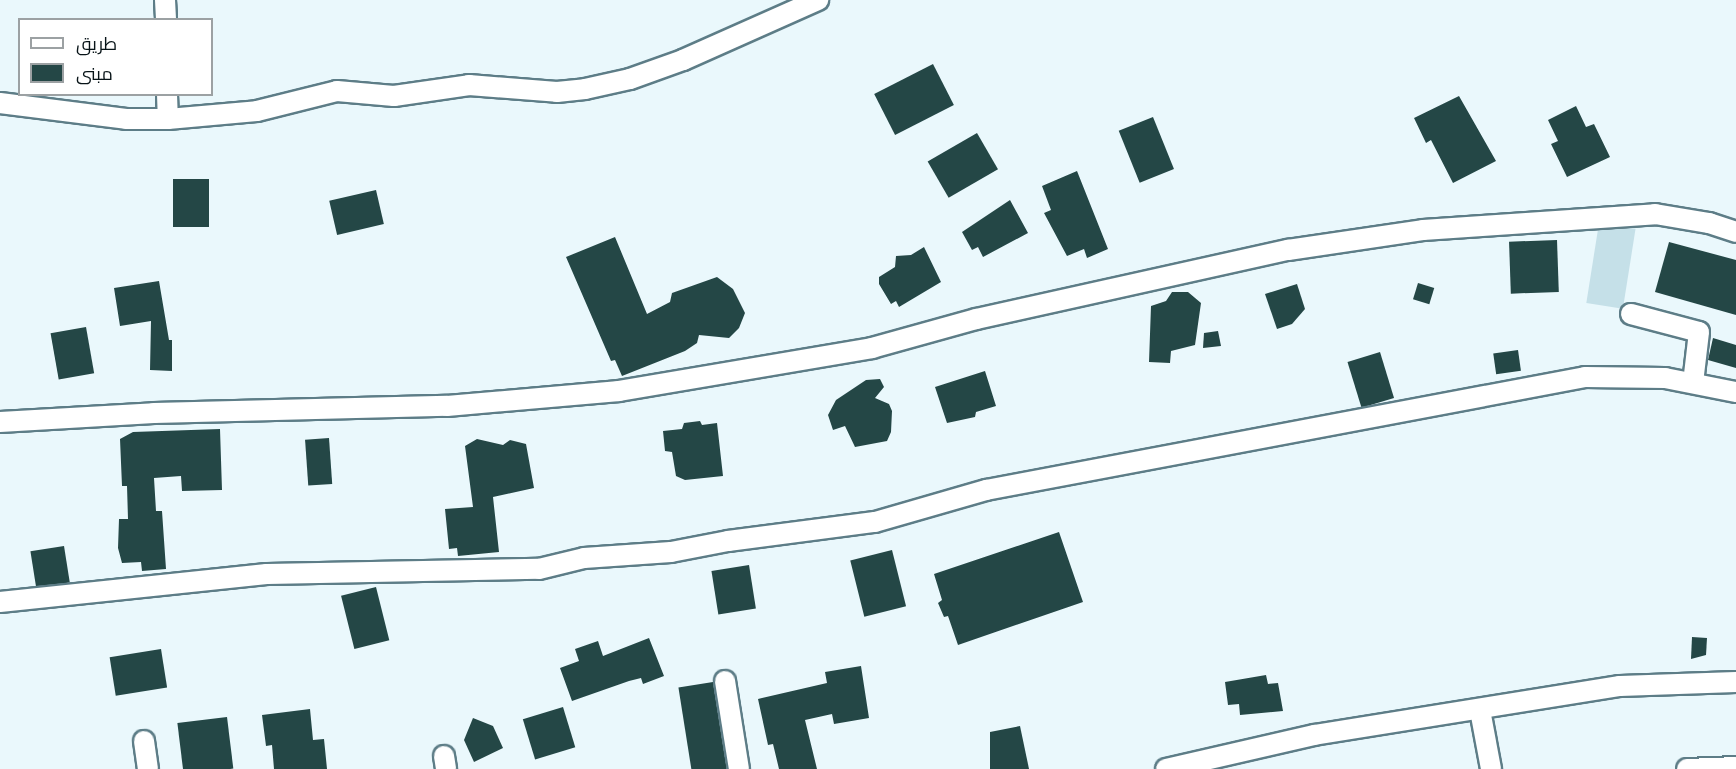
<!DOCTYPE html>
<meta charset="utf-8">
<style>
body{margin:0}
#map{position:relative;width:1736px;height:769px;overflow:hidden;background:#eaf8fc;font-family:"Archivo Narrow",Cairo,sans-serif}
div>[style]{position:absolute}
.green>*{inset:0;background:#c5e0e8;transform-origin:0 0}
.building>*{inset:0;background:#244746;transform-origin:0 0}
.roads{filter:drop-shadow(2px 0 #5d7d87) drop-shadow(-2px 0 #5d7d87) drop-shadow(0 2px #5d7d87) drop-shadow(0 -2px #5d7d87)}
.minor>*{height:20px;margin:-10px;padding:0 10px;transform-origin:10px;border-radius:10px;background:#fff}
span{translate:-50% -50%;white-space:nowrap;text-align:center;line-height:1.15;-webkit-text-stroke:6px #fff;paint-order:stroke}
.legend{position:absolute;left:18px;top:18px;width:195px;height:78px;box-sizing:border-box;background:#fff;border:2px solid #9ca1a3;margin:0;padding:8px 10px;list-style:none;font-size:18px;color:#081418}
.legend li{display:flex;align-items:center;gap:12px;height:30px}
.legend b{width:30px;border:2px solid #9ca1a3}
</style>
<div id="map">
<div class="green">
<i style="left:1599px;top:223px;width:37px;height:81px;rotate:9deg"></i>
</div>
<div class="building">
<i style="left:933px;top:64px;width:46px;height:66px;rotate:63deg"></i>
<i style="clip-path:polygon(1459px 96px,1496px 161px,1453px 183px,1431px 140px,1426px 143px,1414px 118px)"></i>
<i style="clip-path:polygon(1576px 106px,1586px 127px,1594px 124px,1610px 157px,1567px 177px,1551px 144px,1558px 141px,1548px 120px)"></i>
<i style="left:1153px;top:117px;width:56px;height:37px;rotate:68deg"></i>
<i style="left:977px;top:133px;width:42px;height:57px;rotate:60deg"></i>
<i style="clip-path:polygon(1077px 171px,1108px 249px,1087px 258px,1084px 249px,1067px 256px,1044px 213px,1051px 210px,1042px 186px)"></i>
<i style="left:173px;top:179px;width:36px;height:48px"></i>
<i style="left:376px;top:190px;width:35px;height:48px;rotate:77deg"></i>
<i style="clip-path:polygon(1010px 200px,1028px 233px,983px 257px,978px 247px,972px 250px,962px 232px)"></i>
<i style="clip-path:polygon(615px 237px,647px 314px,670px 302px,672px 293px,717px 277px,733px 289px,745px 313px,739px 328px,729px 338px,699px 335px,697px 343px,685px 351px,622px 376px,615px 360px,611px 361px,566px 257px)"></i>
<i style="left:1557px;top:240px;width:52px;height:48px;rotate:88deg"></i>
<i style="clip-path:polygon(1669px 242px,1736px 260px,1736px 315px,1655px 292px)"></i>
<i style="clip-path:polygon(924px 247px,941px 282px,899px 307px,896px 301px,891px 304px,879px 284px,879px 277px,895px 267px,896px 256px,911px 255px)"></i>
<i style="clip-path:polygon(159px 281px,169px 340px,172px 340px,172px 371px,150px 370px,151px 321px,120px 326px,114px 288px)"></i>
<i style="left:1418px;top:283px;width:17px;height:17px;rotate:17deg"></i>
<i style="clip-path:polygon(1297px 284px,1305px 309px,1292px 324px,1277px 329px,1265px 294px)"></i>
<i style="clip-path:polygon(1172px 292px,1188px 292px,1201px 303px,1195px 345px,1171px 351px,1170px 363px,1149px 362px,1151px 306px,1166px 301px)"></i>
<i style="left:86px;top:327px;width:47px;height:36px;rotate:80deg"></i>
<i style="clip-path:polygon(1218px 331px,1221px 346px,1203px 348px,1204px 333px)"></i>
<i style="clip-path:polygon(1713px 338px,1736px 345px,1736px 368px,1708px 360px)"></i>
<i style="left:1518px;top:350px;width:21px;height:25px;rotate:82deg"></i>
<i style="left:1380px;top:352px;width:48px;height:34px;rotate:73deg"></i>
<i style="clip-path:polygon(985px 371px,996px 406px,976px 412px,975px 417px,947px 423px,935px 387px)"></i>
<i style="clip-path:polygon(880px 379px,884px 387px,875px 398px,889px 404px,892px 411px,891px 432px,887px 441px,855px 447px,845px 426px,833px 430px,828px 415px,836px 400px,866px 380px)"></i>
<i style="clip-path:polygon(700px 421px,702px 425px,717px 423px,723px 476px,685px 480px,676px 476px,672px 452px,665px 451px,663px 431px,682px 429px,684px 423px)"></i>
<i style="clip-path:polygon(220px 429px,222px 490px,182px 491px,181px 476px,154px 478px,156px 511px,162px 511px,166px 569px,142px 571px,141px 562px,122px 563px,118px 548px,119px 519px,128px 519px,127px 486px,122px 486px,120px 439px,133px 432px)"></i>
<i style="left:329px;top:438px;width:46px;height:24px;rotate:86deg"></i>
<i style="clip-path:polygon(477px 439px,503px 445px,510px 440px,526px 444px,534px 488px,493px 497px,499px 552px,458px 556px,457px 548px,449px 549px,445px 509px,473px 507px,465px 446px)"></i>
<i style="clip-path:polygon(1059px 532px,1083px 602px,958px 645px,948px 616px,944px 617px,938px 603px,942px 600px,934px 574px)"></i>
<i style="left:64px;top:546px;width:37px;height:34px;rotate:81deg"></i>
<i style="left:892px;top:550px;width:58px;height:43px;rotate:76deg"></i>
<i style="left:749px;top:565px;width:44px;height:38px;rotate:81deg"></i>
<i style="left:376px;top:587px;width:55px;height:36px;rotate:76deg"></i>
<i style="clip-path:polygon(1692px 637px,1707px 638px,1706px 655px,1691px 659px)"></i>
<i style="clip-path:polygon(649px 638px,664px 676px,643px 684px,641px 678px,629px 681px,572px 701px,560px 668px,579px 661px,575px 649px,598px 641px,603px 656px)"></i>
<i style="left:161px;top:649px;width:39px;height:52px;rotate:81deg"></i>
<i style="clip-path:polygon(861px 666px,869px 718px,834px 724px,832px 714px,805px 720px,817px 769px,779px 769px,773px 744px,768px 745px,758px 699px,827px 683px,825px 672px)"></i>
<i style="clip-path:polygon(1266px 675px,1268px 684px,1278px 683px,1283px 711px,1240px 715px,1239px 704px,1228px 705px,1225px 682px)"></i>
<i style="left:713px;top:682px;width:88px;height:35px;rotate:81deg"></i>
<i style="left:563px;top:707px;width:42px;height:42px;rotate:73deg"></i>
<i style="clip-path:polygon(310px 709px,313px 740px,324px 739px,327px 769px,274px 769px,272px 745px,266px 746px,262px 715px)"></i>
<i style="left:227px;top:717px;width:52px;height:50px;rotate:83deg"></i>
<i style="clip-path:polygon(473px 718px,493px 726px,503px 748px,474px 762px,464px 740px)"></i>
<i style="clip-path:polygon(1020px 726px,1029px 769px,990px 769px,990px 732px)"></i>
</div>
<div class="roads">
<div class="minor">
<i style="left:165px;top:0;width:20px;rotate:87deg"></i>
<i style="left:167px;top:94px;width:25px;rotate:88deg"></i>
<i style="left:0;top:103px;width:127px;rotate:7.2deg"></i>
<i style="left:126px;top:119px;width:42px"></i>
<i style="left:168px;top:119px;width:89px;rotate:-5.1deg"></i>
<i style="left:257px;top:111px;width:82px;rotate:-14deg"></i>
<i style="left:337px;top:91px;width:57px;rotate:5deg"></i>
<i style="left:394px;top:96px;width:76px;rotate:-8.3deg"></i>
<i style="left:469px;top:85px;width:88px;rotate:4.5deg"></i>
<i style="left:557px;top:92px;width:28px;rotate:-6deg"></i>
<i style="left:585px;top:89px;width:46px;rotate:-12.5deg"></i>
<i style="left:630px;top:79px;width:56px;rotate:-19.7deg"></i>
<i style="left:683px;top:60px;width:148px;rotate:-24deg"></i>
<i style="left:1631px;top:314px;width:70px;rotate:14.8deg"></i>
<i style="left:1699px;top:332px;width:51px;rotate:96.7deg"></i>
<i style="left:0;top:422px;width:154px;rotate:-3.3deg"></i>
<i style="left:154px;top:413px;width:293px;rotate:-1.4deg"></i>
<i style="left:447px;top:406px;width:173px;rotate:-5deg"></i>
<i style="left:619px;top:391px;width:257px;rotate:-9.6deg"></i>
<i style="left:872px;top:348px;width:108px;rotate:-15.6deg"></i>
<i style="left:976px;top:319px;width:320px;rotate:-12.5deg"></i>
<i style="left:1288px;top:250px;width:136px;rotate:-8.4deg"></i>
<i style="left:1423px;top:230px;width:233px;rotate:-3.9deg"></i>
<i style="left:1655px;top:214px;width:55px;rotate:9.5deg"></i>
<i style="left:1709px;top:223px;width:28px;rotate:18deg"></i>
<i style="left:0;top:602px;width:268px;rotate:-6deg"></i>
<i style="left:267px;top:574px;width:272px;rotate:-1.1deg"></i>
<i style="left:539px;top:569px;width:46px;rotate:-13.7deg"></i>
<i style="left:584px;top:558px;width:87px;rotate:-3.9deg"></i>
<i style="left:671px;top:552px;width:58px;rotate:-10.9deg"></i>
<i style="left:728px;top:541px;width:148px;rotate:-7.4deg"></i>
<i style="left:875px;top:522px;width:116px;rotate:-16.1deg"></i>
<i style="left:986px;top:490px;width:610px;rotate:-10.68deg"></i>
<i style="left:1585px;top:377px;width:80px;rotate:0.7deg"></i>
<i style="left:1665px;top:378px;width:72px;rotate:11.2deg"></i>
<i style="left:725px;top:681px;width:89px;rotate:81deg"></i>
<i style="left:1480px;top:710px;width:60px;rotate:79.4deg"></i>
<i style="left:144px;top:741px;width:28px;rotate:82deg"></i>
<i style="left:444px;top:756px;width:13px;rotate:81deg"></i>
<i style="left:1166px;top:769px;width:152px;rotate:-12.9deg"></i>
<i style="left:1314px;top:735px;width:310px;rotate:-9.1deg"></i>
<i style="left:1620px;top:686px;width:116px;rotate:-2deg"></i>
<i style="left:1687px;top:769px;width:49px;rotate:-2.3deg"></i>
</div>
</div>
<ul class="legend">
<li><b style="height:8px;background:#fff"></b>طريق</li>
<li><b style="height:16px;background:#244746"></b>مبنى</li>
</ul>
</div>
